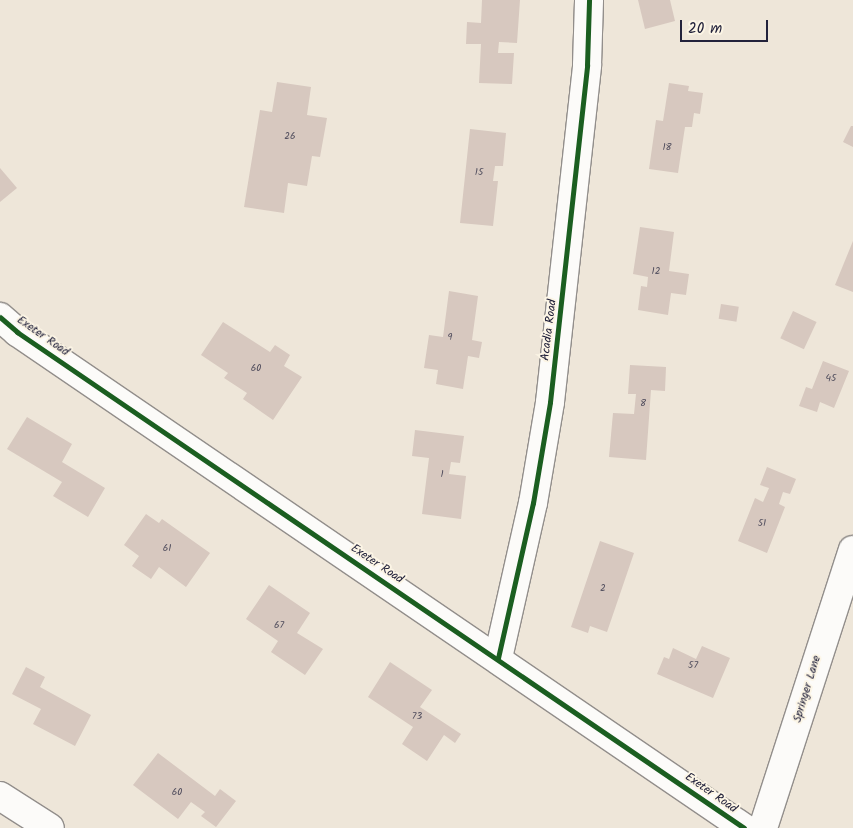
<!DOCTYPE html>
<style>
body{margin:0}
#map{position:relative;width:853px;height:828px;overflow:hidden;background:#eee6d9;font-family:Kalam,sans-serif}
div>[style]{position:absolute}
.building>*{inset:0;background:#d7c8bf;transform-origin:0 0}
.roads{filter:drop-shadow(1px 0 #928e8b) drop-shadow(-1px 0 #928e8b) drop-shadow(0 1px #928e8b) drop-shadow(0 -1px #928e8b)}
.street>*{height:28px;margin:-14px;padding:0 14px;transform-origin:14px;border-radius:14px;background:#fcfbf9}
.cycleway>*{height:5px;margin:-2.5px;padding:0 2.5px;transform-origin:2.5px;border-radius:2.5px;background:#1b5e20}
span{translate:-50% -50%;white-space:nowrap;text-align:center;line-height:1.15;-webkit-text-stroke:4px #fcf5e5;paint-order:stroke}
.number-label{font-size:10px;color:#4f4c5c}
.number-label span{-webkit-text-stroke-width:0}
.street-label{font-size:12px;color:#22223b}
.scale{position:absolute;left:680px;top:20px;width:88px;height:22px;box-sizing:border-box;border:2px solid #22223b;border-top:0;padding-left:6px;font-size:15px;line-height:18px;white-space:nowrap;color:#22223b;-webkit-text-stroke:4px #fcf5e5;paint-order:stroke}
</style>
<div id="map">
<div class="building">
<i style="clip-path:polygon(482px 0,520px 0,517px 43px,499px 42px,498px 53px,514px 53px,512px 84px,479px 83px,481px 44px,466px 44px,467px 22px,481px 23px)"></i>
<i style="clip-path:polygon(638px 0,670px 0,675px 21px,645px 29px)"></i>
<i style="clip-path:polygon(277px 82px,311px 87px,307px 115px,327px 118px,320px 157px,312px 156px,307px 186px,288px 183px,284px 213px,244px 207px,260px 110px,272px 112px)"></i>
<i style="clip-path:polygon(669px 83px,689px 86px,688px 91px,703px 93px,700px 114px,694px 113px,692px 127px,685px 127px,678px 173px,649px 169px,656px 120px,663px 121px)"></i>
<i style="clip-path:polygon(851px 126px,853px 126px,853px 147px,843px 142px)"></i>
<i style="clip-path:polygon(470px 129px,506px 133px,503px 166px,495px 166px,493px 181px,498px 181px,493px 226px,460px 223px)"></i>
<i style="clip-path:polygon(0 168px,17px 188px,0 202px)"></i>
<i style="clip-path:polygon(640px 227px,674px 232px,669px 271px,689px 274px,686px 295px,671px 293px,668px 315px,638px 310px,641px 286px,647px 287px,648px 277px,633px 274px)"></i>
<i style="clip-path:polygon(853px 241px,853px 292px,835px 285px)"></i>
<i style="clip-path:polygon(449px 291px,478px 296px,472px 340px,482px 342px,479px 358px,468px 356px,463px 389px,436px 384px,438px 370px,424px 368px,429px 335px,443px 337px)"></i>
<i style="left:721px;top:304px;width:18px;height:15px;rotate:9deg"></i>
<i style="left:793px;top:311px;width:26px;height:30px;rotate:25deg"></i>
<i style="clip-path:polygon(223px 322px,270px 352px,275px 345px,290px 355px,284px 366px,302px 377px,273px 420px,243px 399px,247px 393px,224px 378px,228px 373px,201px 355px)"></i>
<i style="clip-path:polygon(823px 361px,849px 371px,834px 408px,820px 402px,817px 412px,799px 406px,806px 387px,812px 389px)"></i>
<i style="clip-path:polygon(630px 365px,666px 367px,665px 391px,651px 390px,646px 460px,609px 457px,613px 413px,634px 414px,636px 394px,628px 394px)"></i>
<i style="clip-path:polygon(27px 417px,72px 444px,62px 462px,105px 488px,88px 517px,53px 496px,62px 482px,7px 449px)"></i>
<i style="clip-path:polygon(415px 430px,464px 436px,460px 463px,451px 462px,449px 474px,466px 476px,461px 519px,422px 514px,429px 458px,412px 456px)"></i>
<i style="clip-path:polygon(767px 467px,796px 479px,790px 494px,783px 492px,779px 504px,785px 507px,767px 553px,738px 541px,755px 498px,763px 502px,769px 488px,760px 485px)"></i>
<i style="clip-path:polygon(146px 514px,159px 523px,162px 519px,210px 553px,186px 587px,159px 567px,151px 579px,132px 566px,139px 556px,124px 545px)"></i>
<i style="clip-path:polygon(600px 541px,634px 553px,607px 632px,590px 626px,588px 633px,571px 627px)"></i>
<i style="clip-path:polygon(269px 585px,310px 613px,297px 633px,323px 649px,305px 675px,271px 652px,278px 641px,246px 619px)"></i>
<i style="clip-path:polygon(702px 646px,730px 658px,713px 698px,657px 674px,664px 657px,669px 659px,673px 648px,696px 659px)"></i>
<i style="clip-path:polygon(390px 662px,432px 690px,420px 707px,461px 734px,455px 743px,444px 735px,427px 761px,402px 744px,413px 727px,368px 697px)"></i>
<i style="clip-path:polygon(26px 667px,45px 677px,40px 687px,91px 715px,75px 746px,33px 724px,41px 709px,12px 694px)"></i>
<i style="clip-path:polygon(158px 753px,215px 796px,220px 789px,236px 801px,216px 827px,201px 816px,205px 812px,191px 802px,178px 819px,133px 785px)"></i>
</div>
<div class="roads">
<div class="street">
<i style="left:0;top:317px;width:23px;rotate:41deg"></i>
<i style="left:17px;top:332px;width:880px;rotate:34.3deg"></i>
<i style="left:498px;top:658px;width:159px;rotate:-77.3deg"></i>
<i style="left:533px;top:503px;width:102px;rotate:-80.4deg"></i>
<i style="left:550px;top:402px;width:339px;rotate:-83.7deg"></i>
<i style="left:587px;top:65px;width:65px;rotate:-88.2deg"></i>
<i style="left:0;top:796px;width:59px;rotate:32.6deg"></i>
<i style="left:763px;top:828px;width:292px;rotate:-72.1deg"></i>
</div>
</div>
<div class="cycleway">
<i style="left:0;top:317px;width:23px;rotate:41deg"></i>
<i style="left:17px;top:332px;width:880px;rotate:34.3deg"></i>
<i style="left:498px;top:658px;width:159px;rotate:-77.3deg"></i>
<i style="left:533px;top:503px;width:102px;rotate:-80.4deg"></i>
<i style="left:550px;top:402px;width:339px;rotate:-83.7deg"></i>
<i style="left:587px;top:65px;width:65px;rotate:-88.2deg"></i>
</div>
<div class="number-label">
<span style="left:290px;top:137px">26</span>
<span style="left:667px;top:148px">18</span>
<span style="left:479px;top:173px">15</span>
<span style="left:656px;top:272px">12</span>
<span style="left:450px;top:338px">9</span>
<span style="left:256px;top:369px">60</span>
<span style="left:831px;top:379px">45</span>
<span style="left:643px;top:404px">8</span>
<span style="left:442px;top:475px">1</span>
<span style="left:762px;top:524px">51</span>
<span style="left:167px;top:549px">61</span>
<span style="left:603px;top:589px">2</span>
<span style="left:279px;top:626px">67</span>
<span style="left:693px;top:666px">57</span>
<span style="left:417px;top:717px">73</span>
<span style="left:177px;top:793px">60</span>
</div>
<div class="street-label">
<span style="left:549px;top:330px;rotate:-83deg">Acadia Road</span>
<span style="left:43px;top:336px;rotate:35deg">Exeter Road</span>
<span style="left:377px;top:564px;rotate:34deg">Exeter Road</span>
<span style="left:807px;top:689px;rotate:-73deg">Springer Lane</span>
<span style="left:711px;top:793px;rotate:35deg">Exeter Road</span>
</div>
<div class="scale">20 m</div>
</div>
